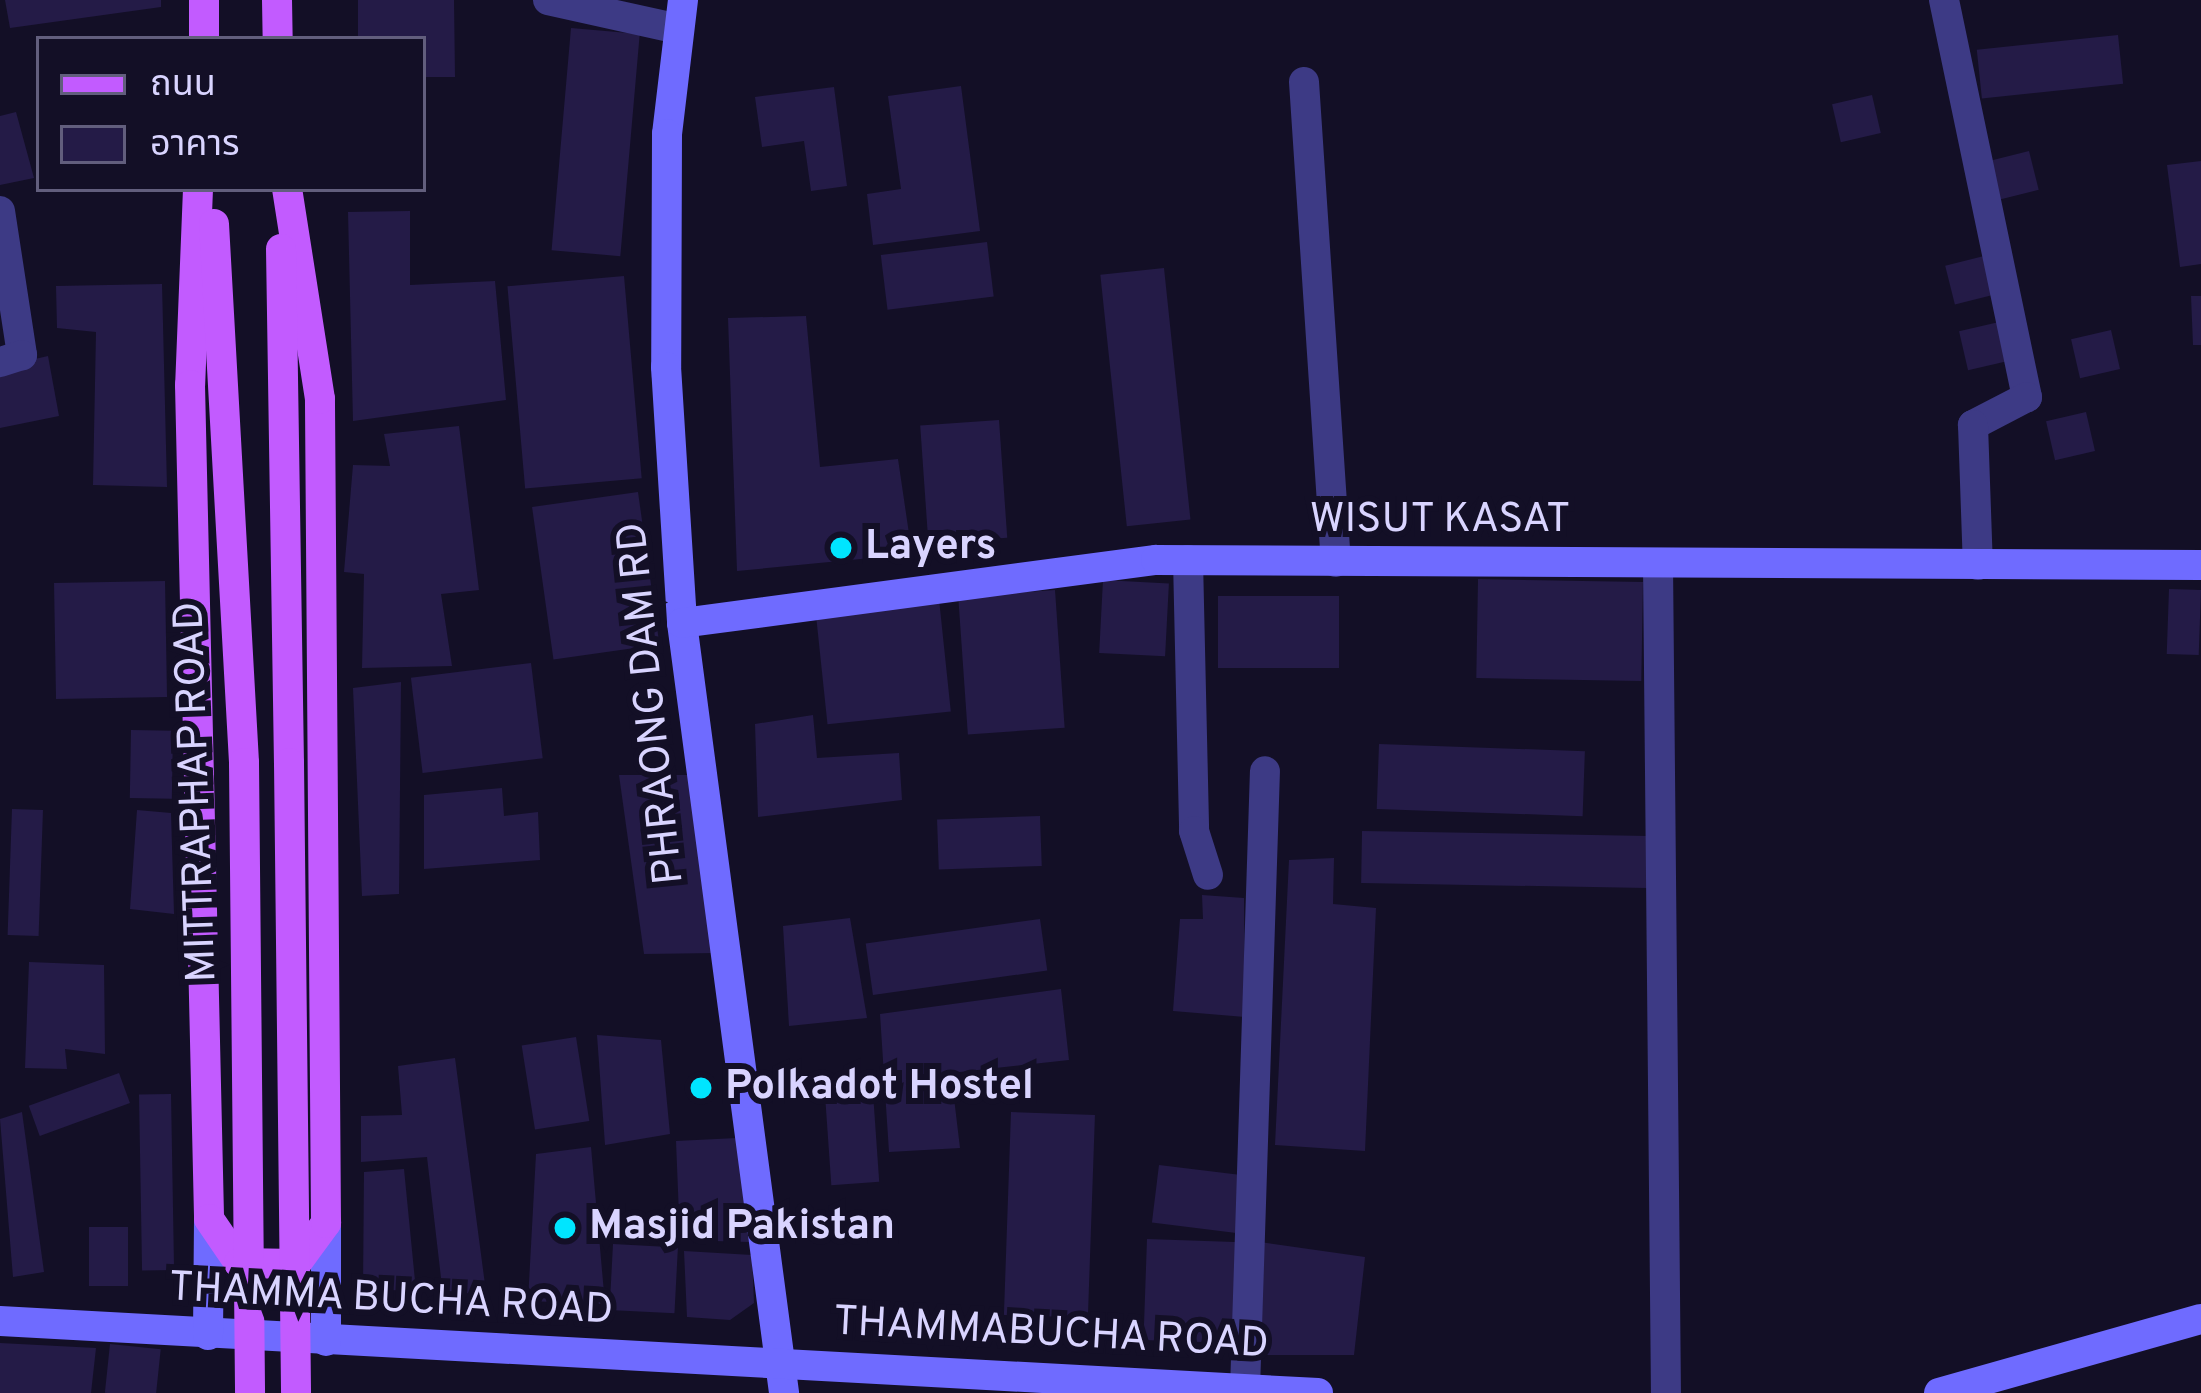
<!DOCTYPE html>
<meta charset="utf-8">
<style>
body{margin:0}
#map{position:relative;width:2201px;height:1393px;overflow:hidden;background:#130f26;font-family:Overpass,"Noto Sans Thai",sans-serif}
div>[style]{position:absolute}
.building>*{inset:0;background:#241b47;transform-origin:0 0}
.street>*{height:30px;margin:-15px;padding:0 15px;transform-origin:15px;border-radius:15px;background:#3d3a85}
.secondary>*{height:30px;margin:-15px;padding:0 15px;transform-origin:15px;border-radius:15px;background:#6f6bff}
.primary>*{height:30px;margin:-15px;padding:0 15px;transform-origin:15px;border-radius:15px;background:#c25bff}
.primary-bridge>*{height:30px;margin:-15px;padding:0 15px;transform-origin:15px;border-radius:15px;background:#c25bff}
.dots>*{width:33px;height:33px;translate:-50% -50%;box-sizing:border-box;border:6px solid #130f26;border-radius:50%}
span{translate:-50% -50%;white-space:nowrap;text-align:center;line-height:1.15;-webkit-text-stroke:12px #130f26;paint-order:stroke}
.street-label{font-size:42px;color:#d9d4ff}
.poi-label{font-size:42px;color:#d9d4ff;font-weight:700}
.left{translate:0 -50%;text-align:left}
.legend{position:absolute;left:36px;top:36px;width:390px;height:156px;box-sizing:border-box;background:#130f26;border:3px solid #625e7d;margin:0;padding:15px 21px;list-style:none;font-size:36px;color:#d9d4ff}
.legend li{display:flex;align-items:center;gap:24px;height:60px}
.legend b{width:60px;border:3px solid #625e7d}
</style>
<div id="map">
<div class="building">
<i style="clip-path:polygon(5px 0,161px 0,161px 7px,10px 28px)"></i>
<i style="clip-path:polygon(358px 0,454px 0,455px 77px,423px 77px,423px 39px,358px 39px)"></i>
<i style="left:571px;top:28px;width:69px;height:223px;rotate:5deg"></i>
<i style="left:2118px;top:35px;width:49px;height:142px;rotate:84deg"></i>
<i style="clip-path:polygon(961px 86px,980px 231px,873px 245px,867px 194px,901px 189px,888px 96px)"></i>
<i style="clip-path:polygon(834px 87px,847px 186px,811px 191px,804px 141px,762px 147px,755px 97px)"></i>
<i style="left:1872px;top:95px;width:39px;height:41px;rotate:77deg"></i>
<i style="clip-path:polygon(16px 112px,34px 178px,0 185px,0 116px)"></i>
<i style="left:2029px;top:151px;width:40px;height:41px;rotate:76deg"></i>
<i style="clip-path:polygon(2201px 161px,2201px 264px,2180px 267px,2167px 165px)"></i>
<i style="clip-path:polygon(410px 211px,410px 285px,495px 281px,506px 400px,353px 421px,348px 212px)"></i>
<i style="left:987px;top:242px;width:55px;height:107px;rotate:83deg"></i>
<i style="left:1984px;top:256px;width:40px;height:40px;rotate:76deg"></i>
<i style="left:1164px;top:268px;width:253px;height:64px;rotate:84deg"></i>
<i style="left:624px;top:276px;width:203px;height:117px;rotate:85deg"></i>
<i style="clip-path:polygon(162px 284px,167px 487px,93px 485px,96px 332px,57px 328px,56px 286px)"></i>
<i style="clip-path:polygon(2191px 296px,2201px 296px,2201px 345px,2193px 345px)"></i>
<i style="clip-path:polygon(806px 316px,820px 467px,898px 459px,912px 554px,737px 571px,728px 318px)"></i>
<i style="left:1999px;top:322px;width:40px;height:41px;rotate:77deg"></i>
<i style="left:2111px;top:330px;width:40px;height:41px;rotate:77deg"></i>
<i style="clip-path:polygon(48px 356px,59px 416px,0 428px,0 367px)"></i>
<i style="left:2086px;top:412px;width:40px;height:41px;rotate:77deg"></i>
<i style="left:999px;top:420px;width:118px;height:79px;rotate:86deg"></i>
<i style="clip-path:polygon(459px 426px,479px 590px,441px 594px,452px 666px,362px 668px,364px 574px,344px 572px,353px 465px,390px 466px,384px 434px)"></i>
<i style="left:638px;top:492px;width:154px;height:107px;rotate:82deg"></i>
<i style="left:1103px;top:580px;width:66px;height:73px;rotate:3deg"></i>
<i style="left:165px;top:581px;width:116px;height:111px;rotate:89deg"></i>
<i style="left:1643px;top:582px;width:99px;height:165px;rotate:91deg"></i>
<i style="left:2169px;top:589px;width:32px;height:65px;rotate:2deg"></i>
<i style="left:1055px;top:590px;width:138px;height:97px;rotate:86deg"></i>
<i style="left:1218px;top:596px;width:121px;height:72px"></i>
<i style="left:939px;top:599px;width:113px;height:124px;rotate:84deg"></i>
<i style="left:531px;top:663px;width:96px;height:121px;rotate:83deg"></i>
<i style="clip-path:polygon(401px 682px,399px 894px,362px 896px,353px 688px)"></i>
<i style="clip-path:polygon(813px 715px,817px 758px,899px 753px,902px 800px,758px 817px,755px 724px)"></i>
<i style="left:131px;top:730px;width:42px;height:68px;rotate:1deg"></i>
<i style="left:1379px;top:744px;width:206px;height:65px;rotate:2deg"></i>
<i style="clip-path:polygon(619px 775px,688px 775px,716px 953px,644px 954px)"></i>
<i style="clip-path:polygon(502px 788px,504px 816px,538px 812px,540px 860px,424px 869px,424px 795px)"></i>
<i style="left:12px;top:809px;width:31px;height:126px;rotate:2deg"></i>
<i style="clip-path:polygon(137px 810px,171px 813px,174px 914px,130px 909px)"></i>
<i style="left:1040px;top:816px;width:50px;height:103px;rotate:88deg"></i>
<i style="left:1648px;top:836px;width:52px;height:286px;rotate:91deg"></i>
<i style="clip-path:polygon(1334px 858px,1333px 904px,1376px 908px,1365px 1151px,1275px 1145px,1289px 860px)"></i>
<i style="clip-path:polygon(1202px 895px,1244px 898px,1245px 1017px,1173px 1011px,1180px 919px,1203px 919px)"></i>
<i style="clip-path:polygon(850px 918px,867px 1018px,789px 1026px,783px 926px)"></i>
<i style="left:1040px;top:919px;width:52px;height:176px;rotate:82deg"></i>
<i style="clip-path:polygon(29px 962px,104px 965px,105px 1054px,65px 1049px,67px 1069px,25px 1068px)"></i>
<i style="clip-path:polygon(1061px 989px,1069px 1060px,951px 1073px,960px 1148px,889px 1152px,880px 1014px)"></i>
<i style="clip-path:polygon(597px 1035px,661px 1040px,670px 1134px,605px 1145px)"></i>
<i style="left:576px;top:1037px;width:85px;height:55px;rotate:81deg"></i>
<i style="clip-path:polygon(455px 1058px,486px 1292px,443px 1295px,427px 1157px,361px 1162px,361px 1116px,402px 1115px,398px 1066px)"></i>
<i style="left:119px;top:1073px;width:32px;height:96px;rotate:70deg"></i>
<i style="left:873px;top:1093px;width:89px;height:48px;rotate:86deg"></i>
<i style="left:171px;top:1094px;width:176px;height:32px;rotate:89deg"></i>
<i style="clip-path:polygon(22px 1112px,44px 1272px,13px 1277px,0 1119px)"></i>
<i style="left:1011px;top:1112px;width:84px;height:203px;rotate:2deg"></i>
<i style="clip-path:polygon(737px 1138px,749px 1242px,680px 1240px,676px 1141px)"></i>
<i style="clip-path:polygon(591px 1147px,605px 1304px,528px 1301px,536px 1154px)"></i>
<i style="left:1159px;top:1165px;width:97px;height:58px;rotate:7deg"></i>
<i style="clip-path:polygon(404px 1169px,416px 1291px,363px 1289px,364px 1172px)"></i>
<i style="left:89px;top:1227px;width:39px;height:59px"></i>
<i style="left:1147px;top:1239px;width:102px;height:101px;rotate:2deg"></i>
<i style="clip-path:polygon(1260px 1242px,1365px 1257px,1354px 1355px,1256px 1355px)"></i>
<i style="left:613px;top:1244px;width:65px;height:66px;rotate:3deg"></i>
<i style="clip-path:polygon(684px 1251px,752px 1255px,754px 1303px,730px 1320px,687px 1317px)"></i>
<i style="clip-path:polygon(0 1343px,96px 1348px,91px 1393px,0 1393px)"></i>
<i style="left:110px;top:1344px;width:51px;height:49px;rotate:6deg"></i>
</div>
<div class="street">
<i style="left:548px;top:0;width:134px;rotate:12.5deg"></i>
<i style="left:1944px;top:0;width:406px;rotate:78.2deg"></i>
<i style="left:2027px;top:397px;width:61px;rotate:152.6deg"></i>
<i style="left:1973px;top:425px;width:140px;rotate:88deg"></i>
<i style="left:1304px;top:82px;width:481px;rotate:86.2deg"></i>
<i style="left:0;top:211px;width:146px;rotate:81.3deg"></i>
<i style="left:22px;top:355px;width:23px;rotate:162deg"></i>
<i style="left:1188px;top:560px;width:271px;rotate:88.7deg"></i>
<i style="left:1194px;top:831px;width:46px;rotate:72.3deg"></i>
<i style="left:1658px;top:564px;width:829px;rotate:89.45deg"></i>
<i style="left:1245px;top:1389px;width:618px;rotate:-88.15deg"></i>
</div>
<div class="secondary">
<i style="left:683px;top:0;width:135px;rotate:96.8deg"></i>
<i style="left:667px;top:134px;width:233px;rotate:90.2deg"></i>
<i style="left:666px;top:367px;width:256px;rotate:86.4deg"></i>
<i style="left:682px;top:623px;width:777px;rotate:82.45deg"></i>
<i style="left:682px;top:623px;width:478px;rotate:-7.6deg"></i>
<i style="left:1156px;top:560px;width:1045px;rotate:0.27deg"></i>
<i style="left:0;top:1321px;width:1320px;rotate:3.13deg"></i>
<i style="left:208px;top:1335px;width:116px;rotate:-89.5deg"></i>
<i style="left:326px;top:1341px;width:118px;rotate:-90deg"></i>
<i style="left:1939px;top:1393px;width:272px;rotate:-15.8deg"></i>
</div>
<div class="primary">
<i style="left:204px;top:0;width:39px;rotate:90deg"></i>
<i style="left:277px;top:0;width:39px;rotate:89deg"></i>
<i style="left:198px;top:189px;width:196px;rotate:92.3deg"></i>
<i style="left:190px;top:385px;width:834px;rotate:88.69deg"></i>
<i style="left:209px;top:1219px;width:53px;rotate:55.7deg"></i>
<i style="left:239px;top:1263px;width:57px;rotate:1deg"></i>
<i style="left:296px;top:1264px;width:51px;rotate:-53.8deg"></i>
<i style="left:326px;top:1223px;width:824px;rotate:-90.42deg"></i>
<i style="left:320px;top:399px;width:213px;rotate:-98.9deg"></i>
<i style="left:214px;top:224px;width:540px;rotate:86.81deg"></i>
<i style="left:281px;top:249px;width:514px;rotate:89.11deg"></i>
</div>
<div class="primary-bridge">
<i style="left:244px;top:763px;width:630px;rotate:89.45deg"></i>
<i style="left:289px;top:763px;width:630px;rotate:89.36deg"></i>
</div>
<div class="dots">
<i style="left:841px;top:548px;background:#00e5ff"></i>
<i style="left:701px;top:1088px;background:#00e5ff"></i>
<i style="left:565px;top:1228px;background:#00e5ff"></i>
</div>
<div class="street-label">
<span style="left:1440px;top:521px">WISUT KASAT</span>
<span style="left:653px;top:703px;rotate:-96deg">PHRAONG DAM RD</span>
<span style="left:198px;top:792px;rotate:-92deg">MITTRAPHAP ROAD</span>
<span style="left:391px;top:1301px;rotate:3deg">THAMMA BUCHA ROAD</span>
<span style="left:1051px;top:1335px;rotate:3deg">THAMMABUCHA ROAD</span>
</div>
<div class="poi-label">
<span class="left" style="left:865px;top:548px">Layers</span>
<span class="left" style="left:725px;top:1088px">Polkadot Hostel</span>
<span class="left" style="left:589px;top:1228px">Masjid Pakistan</span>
</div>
<ul class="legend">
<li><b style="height:15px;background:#c25bff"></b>ถนน</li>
<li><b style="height:33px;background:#241b47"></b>อาคาร</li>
</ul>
</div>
